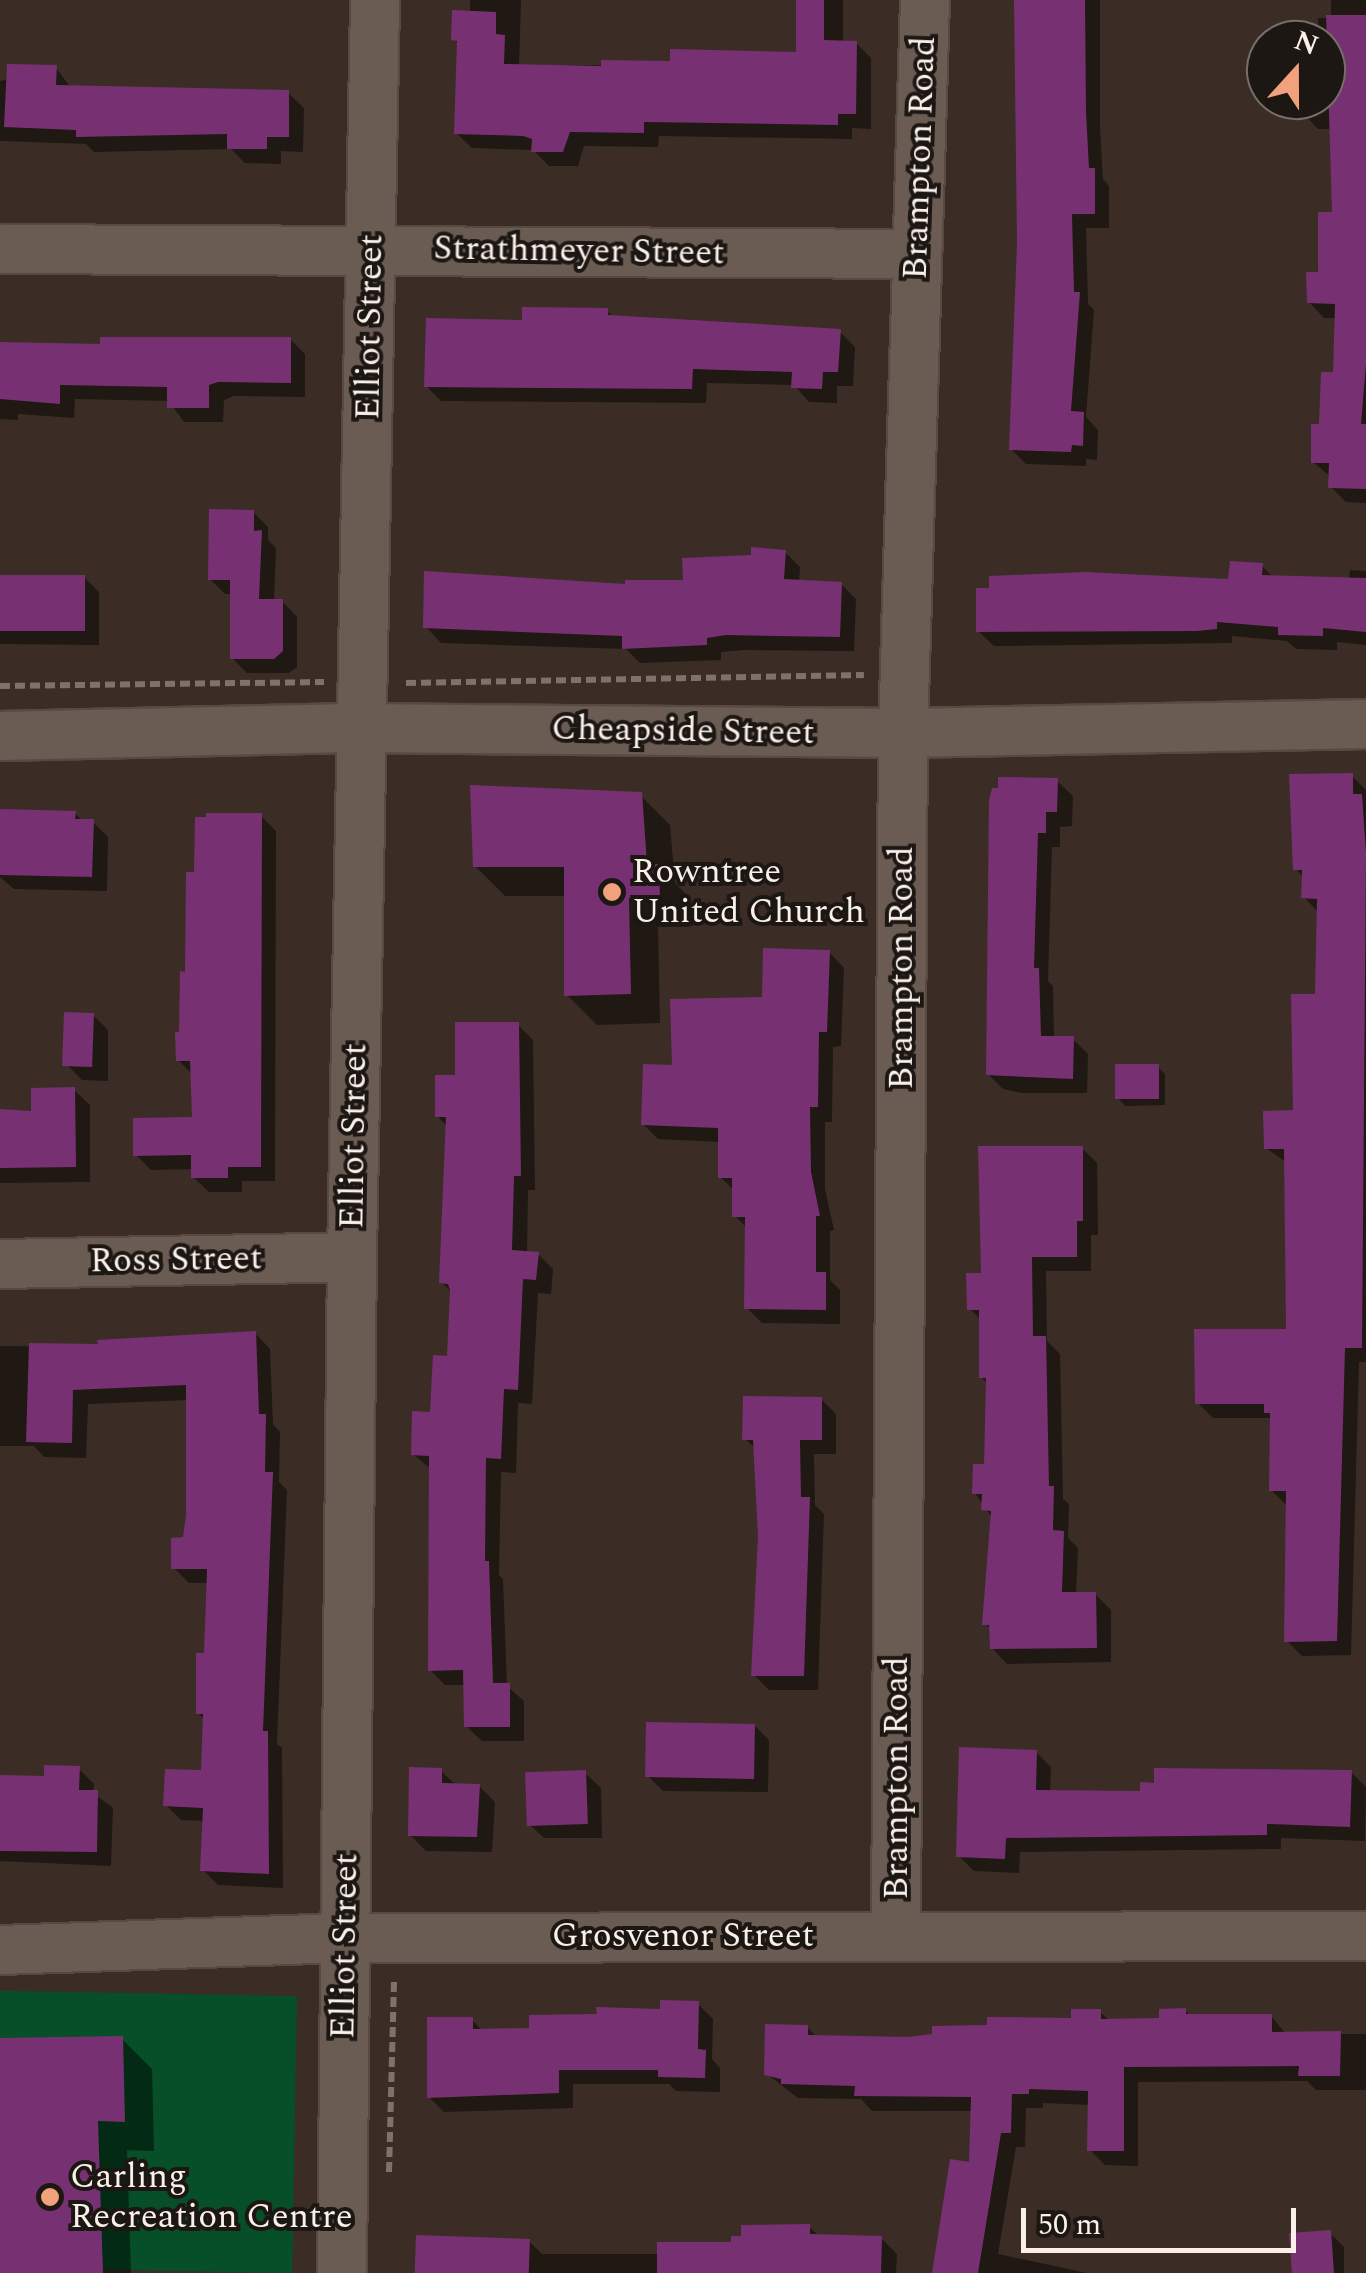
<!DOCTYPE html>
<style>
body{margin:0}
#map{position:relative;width:1366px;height:2273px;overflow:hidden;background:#3b2d25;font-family:Spectral,serif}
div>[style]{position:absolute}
.green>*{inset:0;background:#064f29;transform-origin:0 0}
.shadow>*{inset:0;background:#0007}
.building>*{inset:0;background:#773172;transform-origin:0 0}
.path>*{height:6px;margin-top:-3px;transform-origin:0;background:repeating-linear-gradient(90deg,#7e726b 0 10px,transparent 0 15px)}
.roads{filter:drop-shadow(2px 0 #564a42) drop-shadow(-2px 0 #564a42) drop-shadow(0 2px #564a42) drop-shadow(0 -2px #564a42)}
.minor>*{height:48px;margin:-24px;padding:0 24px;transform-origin:24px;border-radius:24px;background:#6b5c53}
.dots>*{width:28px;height:28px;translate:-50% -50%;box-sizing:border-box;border:5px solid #1d1713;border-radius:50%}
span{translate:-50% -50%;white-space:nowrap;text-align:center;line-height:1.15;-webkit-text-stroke:8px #1d1713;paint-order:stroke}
.street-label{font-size:35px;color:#f9f0ea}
.poi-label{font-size:35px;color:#f9f0ea}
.left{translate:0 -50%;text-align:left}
.north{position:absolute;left:1246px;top:20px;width:100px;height:100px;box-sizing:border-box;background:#1d1713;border:2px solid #756e69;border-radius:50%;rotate:21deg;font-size:28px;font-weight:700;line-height:40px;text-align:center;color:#f9f0ea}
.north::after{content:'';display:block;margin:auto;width:35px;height:45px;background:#f1a17c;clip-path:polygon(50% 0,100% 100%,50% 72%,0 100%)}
.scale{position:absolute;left:1021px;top:2208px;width:275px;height:45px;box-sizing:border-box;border:5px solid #f9f0ea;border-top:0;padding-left:12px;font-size:30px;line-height:35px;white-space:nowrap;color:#f9f0ea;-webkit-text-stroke:8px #1d1713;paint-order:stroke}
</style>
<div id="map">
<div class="green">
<i style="left:297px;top:1996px;width:277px;height:297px;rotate:91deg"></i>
</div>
<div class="shadow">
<i style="clip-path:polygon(470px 0,521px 0,519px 66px,672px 64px,799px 54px,799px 0,843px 0,843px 43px,856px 43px,871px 58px,871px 129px,852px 128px,852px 139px,659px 136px,658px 147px,584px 146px,578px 166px,549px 166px,533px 150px,472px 148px,456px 133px,459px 45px,454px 39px,470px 13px)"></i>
<i style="clip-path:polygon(1017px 0,1100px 0,1100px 128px,1103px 179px,1109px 186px,1109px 228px,1086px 228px,1088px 304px,1094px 310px,1086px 417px,1098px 430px,1097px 460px,1086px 459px,1086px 466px,1026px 464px,1011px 449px,1019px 243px)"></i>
<i style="clip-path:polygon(1331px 0,1366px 0,1366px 503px,1346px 502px,1331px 487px,1331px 477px,1313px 462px,1335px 375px,1337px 318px,1324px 318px,1309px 302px,1334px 214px,1333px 129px,1318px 129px,1303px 113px,1304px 100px,1326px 100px,1326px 40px,1318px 40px,1318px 18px,1331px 18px)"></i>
<i style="clip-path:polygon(56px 68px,71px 88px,288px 93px,304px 108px,303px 152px,281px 151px,281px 164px,245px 163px,231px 149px,94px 152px,86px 144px,0 141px,0 81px)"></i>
<i style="clip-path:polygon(607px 311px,614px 318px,839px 331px,855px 347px,853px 386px,837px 386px,837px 403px,809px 402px,794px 385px,707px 383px,706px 403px,441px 401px,426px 386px,525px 322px)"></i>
<i style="clip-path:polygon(290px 339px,305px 354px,305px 397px,234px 396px,224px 400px,223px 422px,184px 422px,169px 401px,75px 399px,74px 418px,18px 414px,18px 420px,0 419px,0 344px,102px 347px)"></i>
<i style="clip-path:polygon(253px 512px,268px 527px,268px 540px,276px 548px,274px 601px,282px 601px,297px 617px,297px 667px,289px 673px,247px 673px,232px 658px,233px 594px,225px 594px,210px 579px)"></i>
<i style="clip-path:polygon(785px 552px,800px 567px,799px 582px,841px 584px,856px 599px,854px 651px,743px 650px,721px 652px,721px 660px,640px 663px,626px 649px,441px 643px,426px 627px,628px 586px,685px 582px,753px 558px)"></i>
<i style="clip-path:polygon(1262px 566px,1274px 578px,1349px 580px,1350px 570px,1366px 571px,1366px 645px,1337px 642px,1337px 650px,1296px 649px,1287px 641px,1232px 636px,1232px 643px,994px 646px,978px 631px,1230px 582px)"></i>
<i style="clip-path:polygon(0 575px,84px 577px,99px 592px,99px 645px,0 644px)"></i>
<i style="clip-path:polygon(1352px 776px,1366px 790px,1366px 1362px,1359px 1362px,1351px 1655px,1302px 1656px,1287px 1641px,1287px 1506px,1271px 1490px,1272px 1418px,1213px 1418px,1198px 1403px,1289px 1332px,1287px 1163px,1266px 1148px,1295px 1113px,1317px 997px,1319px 913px,1304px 897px,1304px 878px,1296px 869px)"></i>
<i style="clip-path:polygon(1057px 781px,1073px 796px,1072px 826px,1060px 827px,1060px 847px,1052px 847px,1048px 981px,1053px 986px,1054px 1039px,1073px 1039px,1088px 1054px,1087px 1093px,1022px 1093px,1003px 1089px,988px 1074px,992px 801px)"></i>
<i style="clip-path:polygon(640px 795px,670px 825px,675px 883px,688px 896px,689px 927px,658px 927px,660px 1023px,597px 1025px,567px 995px,567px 896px,505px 896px,475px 866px)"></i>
<i style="clip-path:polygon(0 812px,74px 813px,83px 821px,93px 822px,108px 837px,107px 891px,14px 889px,0 877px)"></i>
<i style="clip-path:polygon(261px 816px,276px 831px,275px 1181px,242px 1181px,242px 1192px,209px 1192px,193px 1177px,193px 1169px,151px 1170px,136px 1155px,194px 1119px,193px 1075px,178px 1060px,196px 875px)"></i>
<i style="clip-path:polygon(829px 952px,844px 968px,841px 1046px,833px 1047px,832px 1122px,825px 1122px,825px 1189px,834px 1230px,830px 1231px,830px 1280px,840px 1290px,840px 1324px,762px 1323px,747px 1308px,747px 1228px,735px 1216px,735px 1191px,720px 1177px,720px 1142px,658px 1139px,643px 1124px,674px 1068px)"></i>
<i style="clip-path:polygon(93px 1015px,108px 1030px,108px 1081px,82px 1080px,67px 1065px)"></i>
<i style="clip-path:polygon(518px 1025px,533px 1040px,535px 1190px,528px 1190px,527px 1253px,538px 1254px,553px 1269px,551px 1294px,538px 1293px,532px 1404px,518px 1403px,516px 1473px,501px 1472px,499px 1575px,503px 1579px,507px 1686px,524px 1701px,524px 1741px,482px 1741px,466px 1726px,466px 1685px,445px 1685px,430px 1670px,432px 1470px,413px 1454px,432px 1415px,449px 1359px,452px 1293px,442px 1282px,448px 1127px,437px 1116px,458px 1078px)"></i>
<i style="clip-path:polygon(1158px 1067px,1165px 1074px,1165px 1105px,1125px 1106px,1118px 1098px)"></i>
<i style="clip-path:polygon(74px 1090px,90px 1105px,90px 1182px,0 1183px,0 1112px,34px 1114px)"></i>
<i style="clip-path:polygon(1082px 1148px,1097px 1163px,1098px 1235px,1091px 1235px,1091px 1271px,1046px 1271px,1047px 1341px,1060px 1354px,1063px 1499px,1069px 1504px,1068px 1538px,1078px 1548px,1076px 1595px,1095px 1594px,1111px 1610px,1111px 1662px,1007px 1664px,992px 1648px,992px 1630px,985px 1624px,993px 1519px,974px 1492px,986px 1467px,988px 1384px,981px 1377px,981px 1320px,970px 1309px,983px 1275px)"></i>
<i style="clip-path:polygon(255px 1333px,270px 1349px,273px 1424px,280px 1432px,279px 1482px,287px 1490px,277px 1744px,282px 1748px,283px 1888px,218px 1885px,203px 1870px,205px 1821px,181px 1820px,166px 1805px,203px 1773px,205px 1720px,198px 1713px,207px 1656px,209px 1583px,189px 1583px,174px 1568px,189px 1516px,189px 1400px,88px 1404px,86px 1458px,44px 1457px,34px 1446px,0 1446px,0 1346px,100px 1347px)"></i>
<i style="clip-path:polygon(821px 1399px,836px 1414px,836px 1454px,814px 1454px,815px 1505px,824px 1514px,818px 1690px,769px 1690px,754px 1675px,760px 1537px,756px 1449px,745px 1439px)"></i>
<i style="clip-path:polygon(754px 1725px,769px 1740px,768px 1792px,663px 1791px,648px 1776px)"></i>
<i style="clip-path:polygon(1036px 1752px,1051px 1767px,1050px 1793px,1143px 1793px,1156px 1785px,1351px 1772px,1366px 1787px,1365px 1841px,1281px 1838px,1281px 1849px,1020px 1852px,1019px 1873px,974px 1871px,959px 1856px)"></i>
<i style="clip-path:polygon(78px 1768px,94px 1784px,93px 1793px,113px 1808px,111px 1866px,0 1861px,0 1777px,46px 1778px)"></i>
<i style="clip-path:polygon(441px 1771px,457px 1786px,479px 1786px,495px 1802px,492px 1852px,426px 1851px,410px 1835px)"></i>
<i style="clip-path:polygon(585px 1773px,601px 1788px,602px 1838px,544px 1838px,528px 1823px)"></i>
<i style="clip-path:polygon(698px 2004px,713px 2019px,712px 2059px,720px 2068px,720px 2092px,676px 2091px,669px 2084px,573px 2084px,573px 2108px,444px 2112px,429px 2097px,472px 2020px,484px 2032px,532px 2030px)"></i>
<i style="clip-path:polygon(1185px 2011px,1191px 2016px,1271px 2016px,1286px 2034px,1366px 2034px,1366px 2090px,1316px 2090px,1307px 2081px,1138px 2082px,1138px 2166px,1105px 2165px,1090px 2150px,1090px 2105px,1043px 2103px,1043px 2108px,1026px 2108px,1025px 2147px,1016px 2147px,998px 2254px,1087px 2273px,936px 2273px,972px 2165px,973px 2111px,872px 2111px,861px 2099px,798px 2098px,767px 2074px,807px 2027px,817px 2037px,909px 2039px,1073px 2021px,1100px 2012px,1110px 2021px,1161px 2021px)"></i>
<i style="clip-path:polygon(122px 2039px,152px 2069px,154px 2151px,127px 2150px,131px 2273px,0 2273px,0 2040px)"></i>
<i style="clip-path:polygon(809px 2227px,820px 2237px,881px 2238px,897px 2254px,896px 2273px,418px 2273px,529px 2241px,542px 2254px,659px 2254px,734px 2245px)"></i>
<i style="clip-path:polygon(1329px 2232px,1344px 2247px,1344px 2273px,1294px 2273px)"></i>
</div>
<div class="building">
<i style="clip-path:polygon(796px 0,824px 0,824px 40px,857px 41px,856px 114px,838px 114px,838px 125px,644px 122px,644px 133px,570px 132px,563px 152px,531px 152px,532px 139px,523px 136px,454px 134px,457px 41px,451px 40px,452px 10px,496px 12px,496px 34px,505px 35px,504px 64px,601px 66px,601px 60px,670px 61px,670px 49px,796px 52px)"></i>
<i style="clip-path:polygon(1014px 0,1085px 0,1086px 112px,1089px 168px,1095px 168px,1095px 214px,1072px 214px,1074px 292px,1080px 292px,1071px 411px,1084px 412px,1083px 446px,1072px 445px,1071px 452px,1009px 450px,1017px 243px)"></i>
<i style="clip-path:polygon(1326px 15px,1366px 15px,1366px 364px,1361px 424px,1366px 424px,1366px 489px,1328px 488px,1329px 463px,1311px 463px,1311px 424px,1319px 424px,1321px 372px,1333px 372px,1335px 304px,1307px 303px,1306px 272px,1318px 272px,1318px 212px,1332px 212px)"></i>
<i style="clip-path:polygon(7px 64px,57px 65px,56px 85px,289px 90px,289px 137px,267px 137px,267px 149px,227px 149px,227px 134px,76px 137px,76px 130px,4px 127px)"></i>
<i style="clip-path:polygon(522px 307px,608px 308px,608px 315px,841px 329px,838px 372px,823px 372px,822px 389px,791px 388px,792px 372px,693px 369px,692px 389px,424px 387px,426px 318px,522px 320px)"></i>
<i style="clip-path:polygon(100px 337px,291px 337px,291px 383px,218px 382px,209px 385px,209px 408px,167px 408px,167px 387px,60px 385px,60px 404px,0 399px,0 342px,100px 344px)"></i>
<i style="clip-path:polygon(209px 509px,254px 510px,254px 531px,262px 530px,259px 599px,283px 599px,283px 651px,274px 659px,230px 659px,230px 580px,208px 580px)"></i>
<i style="clip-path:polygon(751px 547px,786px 550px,784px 579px,842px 582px,840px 637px,726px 635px,707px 638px,707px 645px,622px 649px,622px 636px,423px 628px,424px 571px,625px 584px,625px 580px,683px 580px,682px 558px,751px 555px)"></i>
<i style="clip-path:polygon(1230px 561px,1263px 563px,1262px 575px,1366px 578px,1366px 632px,1323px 628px,1323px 636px,1278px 635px,1278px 627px,1217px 622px,1217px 629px,1197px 631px,976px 632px,976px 588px,989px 588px,989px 576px,1085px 572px,1228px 579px)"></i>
<i style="left:0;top:575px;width:85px;height:56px"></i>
<i style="clip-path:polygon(1353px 773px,1353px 794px,1362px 794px,1366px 853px,1362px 1348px,1345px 1348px,1337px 1641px,1284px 1642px,1286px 1491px,1269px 1491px,1270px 1413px,1264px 1413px,1264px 1404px,1195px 1404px,1194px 1329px,1286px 1329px,1284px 1149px,1264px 1149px,1263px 1111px,1293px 1110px,1291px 994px,1315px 994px,1317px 899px,1301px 898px,1302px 870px,1293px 870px,1289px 774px)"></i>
<i style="clip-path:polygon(998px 777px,1058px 778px,1057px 812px,1046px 812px,1046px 833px,1038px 833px,1034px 968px,1039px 968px,1041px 1036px,1074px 1036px,1073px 1079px,986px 1075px,989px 801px,992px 788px,998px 788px)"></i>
<i style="clip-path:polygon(470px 785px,642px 792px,647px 864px,659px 864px,660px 898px,629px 898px,631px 994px,564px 996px,564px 867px,473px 867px)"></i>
<i style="clip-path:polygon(0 809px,76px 811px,75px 819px,94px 819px,92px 877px,0 875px)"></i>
<i style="clip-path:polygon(206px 813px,262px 813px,261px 1167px,228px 1167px,228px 1178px,191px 1178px,191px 1155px,133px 1156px,133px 1118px,192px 1117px,190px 1061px,176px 1061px,175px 1032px,179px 1032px,180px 971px,185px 972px,186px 872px,194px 872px,195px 817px,206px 817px)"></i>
<i style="clip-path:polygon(763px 948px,830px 950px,827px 1032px,819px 1032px,818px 1107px,810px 1107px,811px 1172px,820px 1216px,816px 1216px,816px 1272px,826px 1272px,826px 1310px,744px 1309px,745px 1217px,732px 1217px,732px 1178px,718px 1178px,718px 1128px,641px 1125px,643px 1064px,672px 1065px,670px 999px,762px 997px)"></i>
<i style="left:64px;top:1012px;width:30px;height:54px;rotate:2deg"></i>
<i style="clip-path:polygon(455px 1022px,519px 1022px,521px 1176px,514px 1176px,512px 1250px,539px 1252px,536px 1280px,523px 1279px,518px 1390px,504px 1389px,501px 1459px,486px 1458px,485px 1561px,489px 1561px,493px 1683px,510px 1683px,510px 1727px,464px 1727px,463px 1670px,428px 1671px,429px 1456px,411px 1455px,412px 1411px,430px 1412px,433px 1355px,447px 1356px,450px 1290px,448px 1284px,439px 1283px,446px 1117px,435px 1117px,435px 1075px,455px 1075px)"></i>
<i style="left:1159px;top:1064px;width:35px;height:44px;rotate:90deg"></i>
<i style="clip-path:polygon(75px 1087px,76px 1167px,0 1168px,0 1109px,31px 1111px,31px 1088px)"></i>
<i style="clip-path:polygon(978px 1146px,1083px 1146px,1083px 1221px,1077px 1221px,1077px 1257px,1032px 1257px,1033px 1336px,1046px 1336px,1049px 1486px,1054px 1486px,1053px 1530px,1064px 1531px,1062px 1592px,1096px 1592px,1097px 1648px,990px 1649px,989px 1625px,982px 1625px,991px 1511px,981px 1510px,982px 1494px,972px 1494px,973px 1464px,984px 1464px,986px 1378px,979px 1378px,979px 1310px,967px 1310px,966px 1273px,981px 1273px)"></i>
<i style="clip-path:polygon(256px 1331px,259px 1414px,266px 1414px,265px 1472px,273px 1472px,263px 1731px,268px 1731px,269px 1874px,200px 1871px,203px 1808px,163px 1806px,165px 1769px,201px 1770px,203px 1714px,196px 1714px,196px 1653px,204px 1653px,207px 1569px,171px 1569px,171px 1538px,183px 1537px,186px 1516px,186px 1385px,73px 1390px,72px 1443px,26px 1442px,29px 1343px,98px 1344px,97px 1340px)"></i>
<i style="clip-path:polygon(743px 1396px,822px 1397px,822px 1440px,800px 1440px,801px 1497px,810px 1497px,804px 1676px,751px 1676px,758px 1537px,753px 1440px,742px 1440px)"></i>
<i style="left:646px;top:1722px;width:109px;height:55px;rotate:1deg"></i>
<i style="clip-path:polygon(959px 1747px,1037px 1750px,1036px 1790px,1140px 1791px,1140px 1782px,1154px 1783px,1154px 1768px,1352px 1770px,1350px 1827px,1267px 1824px,1267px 1835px,1006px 1838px,1005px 1859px,956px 1857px)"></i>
<i style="clip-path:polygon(44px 1765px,80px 1766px,79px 1790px,98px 1790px,97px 1852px,0 1851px,0 1775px,44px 1776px)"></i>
<i style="clip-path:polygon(409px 1767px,442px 1768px,442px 1783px,480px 1784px,477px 1837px,408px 1836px)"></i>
<i style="left:586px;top:1770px;width:54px;height:61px;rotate:88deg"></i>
<i style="clip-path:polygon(660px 2000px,699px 2001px,698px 2049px,706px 2050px,705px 2078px,658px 2077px,658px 2070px,559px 2070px,559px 2093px,427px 2098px,427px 2017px,473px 2017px,473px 2029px,529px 2028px,529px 2015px,597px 2014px,596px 2007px,660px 2009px)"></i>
<i style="clip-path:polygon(1186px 2008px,1186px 2014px,1272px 2014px,1272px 2032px,1341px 2031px,1340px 2076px,1298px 2076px,1299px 2066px,1124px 2067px,1124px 2151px,1087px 2151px,1088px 2091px,1029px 2089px,1029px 2094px,1012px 2094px,1011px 2133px,1001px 2133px,978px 2273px,932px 2273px,950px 2159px,969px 2162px,971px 2097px,854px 2096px,855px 2086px,781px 2084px,781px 2079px,764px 2075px,765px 2024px,808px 2025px,808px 2035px,909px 2037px,932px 2034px,932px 2026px,987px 2025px,987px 2017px,1071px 2018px,1071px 2009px,1101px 2009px,1101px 2019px,1159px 2018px,1159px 2009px)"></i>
<i style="clip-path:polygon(123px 2036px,125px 2122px,98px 2121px,103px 2273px,0 2273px,0 2038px)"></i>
<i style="clip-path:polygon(810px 2224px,810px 2234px,882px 2236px,881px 2273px,657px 2273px,657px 2242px,731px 2242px,731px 2236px,741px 2236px,741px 2225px)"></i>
<i style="left:1331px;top:2230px;width:43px;height:42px;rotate:86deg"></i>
<i style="left:416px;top:2235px;width:114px;height:38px;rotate:2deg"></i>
</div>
<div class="path">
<i style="left:406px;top:683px;width:458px;rotate:-1deg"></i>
<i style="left:0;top:686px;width:324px;rotate:-0.7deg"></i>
<i style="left:389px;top:2172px;width:193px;rotate:-88.5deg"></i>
</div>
<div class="roads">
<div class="minor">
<i style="left:0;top:249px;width:917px;rotate:0.31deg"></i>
<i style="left:0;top:736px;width:361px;rotate:-1.3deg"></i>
<i style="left:361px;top:728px;width:542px;rotate:0.53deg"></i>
<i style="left:903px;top:733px;width:463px;rotate:-1.1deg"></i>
<i style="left:0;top:1264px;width:352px;rotate:-1.1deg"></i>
<i style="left:896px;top:1936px;width:1203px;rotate:-89.67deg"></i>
<i style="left:903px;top:733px;width:733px;rotate:-88.28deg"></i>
<i style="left:0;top:1950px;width:345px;rotate:-2deg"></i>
<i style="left:345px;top:1938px;width:1021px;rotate:-0.11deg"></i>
<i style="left:342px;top:2273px;width:1016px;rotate:-89.44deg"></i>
<i style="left:352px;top:1257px;width:1257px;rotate:-88.95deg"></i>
</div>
</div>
<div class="dots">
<i style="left:612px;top:892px;background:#f1a17c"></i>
<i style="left:50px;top:2197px;background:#f1a17c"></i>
</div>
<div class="street-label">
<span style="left:920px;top:158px;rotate:-88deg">Brampton Road</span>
<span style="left:579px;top:251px;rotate:1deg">Strathmeyer Street</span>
<span style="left:370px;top:327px;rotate:-89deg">Elliot Street</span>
<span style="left:683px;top:731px;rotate:1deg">Cheapside Street</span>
<span style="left:902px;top:968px;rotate:-90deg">Brampton Road</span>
<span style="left:354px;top:1136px;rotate:-89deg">Elliot Street</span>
<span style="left:176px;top:1260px;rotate:-1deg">Ross Street</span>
<span style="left:897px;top:1778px;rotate:-90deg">Brampton Road</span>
<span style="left:683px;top:1936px">Grosvenor Street</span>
<span style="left:345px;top:1946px;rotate:-89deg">Elliot Street</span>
</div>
<div class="poi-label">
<span class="left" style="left:632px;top:892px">Rowntree<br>United Church</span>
<span class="left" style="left:70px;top:2197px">Carling<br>Recreation Centre</span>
</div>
<div class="north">N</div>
<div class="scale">50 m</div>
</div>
